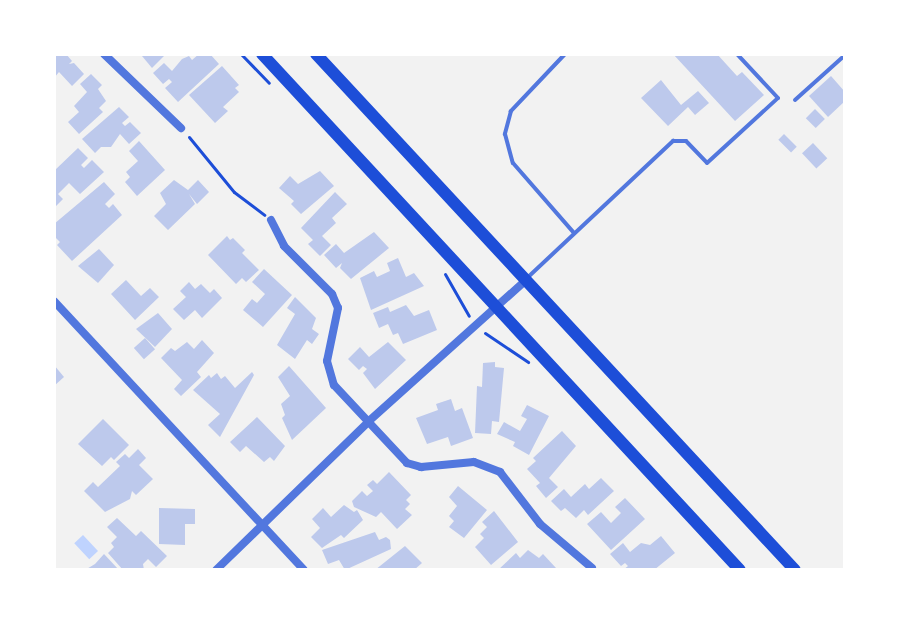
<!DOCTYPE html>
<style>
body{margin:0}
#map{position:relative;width:899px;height:624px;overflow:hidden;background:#f2f2f2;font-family:Signika,sans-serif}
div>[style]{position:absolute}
.water>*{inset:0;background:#bfd3fe;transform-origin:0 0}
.building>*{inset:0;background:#bdc9ec;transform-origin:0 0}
.path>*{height:3px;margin:-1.5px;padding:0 1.5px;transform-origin:1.5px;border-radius:1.5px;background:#1d4ed8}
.service>*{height:4px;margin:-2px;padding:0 2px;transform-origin:2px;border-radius:2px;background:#5277de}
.minor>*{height:8px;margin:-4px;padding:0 4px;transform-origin:4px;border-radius:4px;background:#5277de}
.primary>*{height:12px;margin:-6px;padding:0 6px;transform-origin:6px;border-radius:6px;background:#1d4ed8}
span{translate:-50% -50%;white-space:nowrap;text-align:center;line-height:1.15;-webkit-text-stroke:8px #fff;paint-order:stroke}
.frame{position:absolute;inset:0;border:56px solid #fff;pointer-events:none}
</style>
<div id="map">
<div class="water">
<i style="left:83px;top:535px;width:22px;height:12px;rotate:47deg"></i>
</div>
<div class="building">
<i style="clip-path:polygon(54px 54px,66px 54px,72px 61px,69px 64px,74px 63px,84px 74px,72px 86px,59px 72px,54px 78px)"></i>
<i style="clip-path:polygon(144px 54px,162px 54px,164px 56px,152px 68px,142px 56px)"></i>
<i style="clip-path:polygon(199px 54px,210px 54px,219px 64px,178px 102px,165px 88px,172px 82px,169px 79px,163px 84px,153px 73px,164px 63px,172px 71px,182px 59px,189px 56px,192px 60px)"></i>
<i style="clip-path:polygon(673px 54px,717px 54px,737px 76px,742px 72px,764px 95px,735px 121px)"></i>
<i style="clip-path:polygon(222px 66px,239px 85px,235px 88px,239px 92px,223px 107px,228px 111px,215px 123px,189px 95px)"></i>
<i style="clip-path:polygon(91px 74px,102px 85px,98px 89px,106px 101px,99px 108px,103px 112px,79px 134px,68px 122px,79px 112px,74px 106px,87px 92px,80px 84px)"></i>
<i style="clip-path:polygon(831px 76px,845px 92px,845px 101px,828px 117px,809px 96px)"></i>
<i style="clip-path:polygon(661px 80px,681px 105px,698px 91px,709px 103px,695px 115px,688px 107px,668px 126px,641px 98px)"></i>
<i style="clip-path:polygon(119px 107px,129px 117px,122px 123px,125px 126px,130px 122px,141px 133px,129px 144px,120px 134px,111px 147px,101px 147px,95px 153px,82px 139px)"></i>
<i style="left:815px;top:109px;width:14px;height:13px;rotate:45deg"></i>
<i style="left:784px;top:134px;width:18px;height:8px;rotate:45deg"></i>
<i style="clip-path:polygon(139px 141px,165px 170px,137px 196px,125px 182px,130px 177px,126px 172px,138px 161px,129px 151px)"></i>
<i style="left:813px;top:143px;width:21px;height:15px;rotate:47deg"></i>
<i style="clip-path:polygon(78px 148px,88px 158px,81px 165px,84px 168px,92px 160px,104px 172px,80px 194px,69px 183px,58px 194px,63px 199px,54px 208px,54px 171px)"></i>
<i style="clip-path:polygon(320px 171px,334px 186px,301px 214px,291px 204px,294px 201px,279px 188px,290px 176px,298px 184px)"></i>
<i style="clip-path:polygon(174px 180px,188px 190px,198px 180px,209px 192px,197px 204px,189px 194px,195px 204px,168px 230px,154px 216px,166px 204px,160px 193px)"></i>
<i style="clip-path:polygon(104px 182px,115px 194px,105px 204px,109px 208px,113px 204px,122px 215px,72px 261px,57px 245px,60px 242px,54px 236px,54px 224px)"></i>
<i style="clip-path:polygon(335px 192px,347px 204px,332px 218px,336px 223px,322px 236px,331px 245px,320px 256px,308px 244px,313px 240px,301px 228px)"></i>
<i style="clip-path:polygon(374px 232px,389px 248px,351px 279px,340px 268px,342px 263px,336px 268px,324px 255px,336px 244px,344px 253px)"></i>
<i style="clip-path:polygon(227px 236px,230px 240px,233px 238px,245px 250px,242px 253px,259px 270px,246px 282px,242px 278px,236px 284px,208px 255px)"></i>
<i style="clip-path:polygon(99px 249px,114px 265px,98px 283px,78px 266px)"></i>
<i style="clip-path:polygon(398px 258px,406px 277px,414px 273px,424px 286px,371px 310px,360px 278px,374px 271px,377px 277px,390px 271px,387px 263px)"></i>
<i style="clip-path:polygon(264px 269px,292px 295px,263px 327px,243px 310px,252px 299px,257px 303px,265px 294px,252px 282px)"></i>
<i style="clip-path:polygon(126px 280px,141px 296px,150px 288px,159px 297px,135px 320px,111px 294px)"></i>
<i style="clip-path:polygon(189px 282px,195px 289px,201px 284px,210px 293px,214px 289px,222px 298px,202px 318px,195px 310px,184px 320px,173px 309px,186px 297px,180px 291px)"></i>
<i style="clip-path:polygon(295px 297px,316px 318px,312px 329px,319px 334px,312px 344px,307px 340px,295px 359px,277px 345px,295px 314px,287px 308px)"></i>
<i style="clip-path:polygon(406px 305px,414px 316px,429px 310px,437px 330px,403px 344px,398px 333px,393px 335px,388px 324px,379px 328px,373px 313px,388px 307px,390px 312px)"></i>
<i style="clip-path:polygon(158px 313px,172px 329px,155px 347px,136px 329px)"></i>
<i style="left:145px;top:338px;width:15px;height:15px;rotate:48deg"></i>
<i style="clip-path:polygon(202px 340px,214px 353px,197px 372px,201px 377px,181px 396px,174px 389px,182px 380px,161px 358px,171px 348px,175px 351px,187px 342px,194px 349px)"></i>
<i style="clip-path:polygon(388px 342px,406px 360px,375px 389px,363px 373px,367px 369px,363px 366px,359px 370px,348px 359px,360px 347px,369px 357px)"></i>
<i style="clip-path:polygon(495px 362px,495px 367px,504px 368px,499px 422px,492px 421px,491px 434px,475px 433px,477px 386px,482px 387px,483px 363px)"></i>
<i style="clip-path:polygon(54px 365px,64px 377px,54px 386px)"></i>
<i style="clip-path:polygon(289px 366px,326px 408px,292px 440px,282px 418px,285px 415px,281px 404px,290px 396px,278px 377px)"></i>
<i style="clip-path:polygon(252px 372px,254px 375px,220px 437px,208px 425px,220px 414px,193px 390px,209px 375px,211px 378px,217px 373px,221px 379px,225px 376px,235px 388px)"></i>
<i style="clip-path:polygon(451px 399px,455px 411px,462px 408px,473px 438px,451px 446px,448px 437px,427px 444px,416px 418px,438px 410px,436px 404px)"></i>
<i style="clip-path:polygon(527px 405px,549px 416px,529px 455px,513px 446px,515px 442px,497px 434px,504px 422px,520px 431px,527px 419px,521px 416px)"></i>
<i style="clip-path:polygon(257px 417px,285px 446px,274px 461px,270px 457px,264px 462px,246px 446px,240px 452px,230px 442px)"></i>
<i style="clip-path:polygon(103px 419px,129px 445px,114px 460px,111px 457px,102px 466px,78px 444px)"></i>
<i style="clip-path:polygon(562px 431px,576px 446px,549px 478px,558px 487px,546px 498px,536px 486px,540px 483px,527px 469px,536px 461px,533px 458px)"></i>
<i style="clip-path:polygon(138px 449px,146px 458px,139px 465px,153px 479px,136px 495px,132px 491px,130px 499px,105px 512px,84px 491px,93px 482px,98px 487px,120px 466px,116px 462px,125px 454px,129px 458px)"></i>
<i style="clip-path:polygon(389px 472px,411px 495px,406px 500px,410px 504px,405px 509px,412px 515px,397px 529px,381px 512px,376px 517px,354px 507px,352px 501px,362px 491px,367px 496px,373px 491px,367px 485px,373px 480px,377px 484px)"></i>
<i style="clip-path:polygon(601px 478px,614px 491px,588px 515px,584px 510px,576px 518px,565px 508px,561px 511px,551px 501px,564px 489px,571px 497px,585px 484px,589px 489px)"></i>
<i style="clip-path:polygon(458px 486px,487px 510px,464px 538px,449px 527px,454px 521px,449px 516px,457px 506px,449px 497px)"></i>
<i style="clip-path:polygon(625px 498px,645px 519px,611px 550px,587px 524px,601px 512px,611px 523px,621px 513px,615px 507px)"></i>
<i style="clip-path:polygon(344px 505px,354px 512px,357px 510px,363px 520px,344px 538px,341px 535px,322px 548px,311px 537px,320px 528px,312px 519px,323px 508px,331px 517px)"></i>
<i style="clip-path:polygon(159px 508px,195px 509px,195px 524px,185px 524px,185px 545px,159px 544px)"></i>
<i style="clip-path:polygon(494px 511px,518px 542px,491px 565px,475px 547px,484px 538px,480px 534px,487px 527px,482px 522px)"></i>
<i style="clip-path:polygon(117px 518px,136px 536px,141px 531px,167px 556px,156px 567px,148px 559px,143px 564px,144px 570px,123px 570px,108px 553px,114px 547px,111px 543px,117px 537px,107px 527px)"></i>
<i style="clip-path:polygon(375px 532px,379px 540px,386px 537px,390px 540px,391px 549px,345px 570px,339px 560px,328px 564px,322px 550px)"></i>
<i style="clip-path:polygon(661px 536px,675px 553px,654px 570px,623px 570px,628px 566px,625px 563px,621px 566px,610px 554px,623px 543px,630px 552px,641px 543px,650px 545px)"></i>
<i style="clip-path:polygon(405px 546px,422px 563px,414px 570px,375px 570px)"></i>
<i style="clip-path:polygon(528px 550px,539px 558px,543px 554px,556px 568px,498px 570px,516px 553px,520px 558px)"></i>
<i style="clip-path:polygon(104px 554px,119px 570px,85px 570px,95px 564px)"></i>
</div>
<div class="path">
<i style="left:241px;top:54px;width:40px;rotate:46deg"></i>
<i style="left:189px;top:137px;width:71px;rotate:50.7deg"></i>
<i style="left:234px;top:192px;width:38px;rotate:37deg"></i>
<i style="left:445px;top:274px;width:48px;rotate:60.3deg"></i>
<i style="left:485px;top:333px;width:52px;rotate:34deg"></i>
</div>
<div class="service">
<i style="left:565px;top:54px;width:79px;rotate:133.5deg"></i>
<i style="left:511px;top:111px;width:24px;rotate:105deg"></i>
<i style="left:505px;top:134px;width:30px;rotate:75deg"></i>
<i style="left:513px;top:163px;width:93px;rotate:48.9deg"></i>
<i style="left:795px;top:100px;width:67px;rotate:-42deg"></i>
<i style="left:526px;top:279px;width:202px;rotate:-43.2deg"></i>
<i style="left:673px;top:141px;width:13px"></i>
<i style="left:686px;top:141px;width:30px;rotate:46deg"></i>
<i style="left:707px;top:163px;width:96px;rotate:-42.5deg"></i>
<i style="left:778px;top:98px;width:60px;rotate:-133deg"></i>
</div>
<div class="minor">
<i style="left:104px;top:54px;width:107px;rotate:43.9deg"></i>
<i style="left:271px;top:220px;width:29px;rotate:63deg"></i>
<i style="left:284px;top:246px;width:68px;rotate:45deg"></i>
<i style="left:332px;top:294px;width:15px;rotate:67deg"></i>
<i style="left:338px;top:308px;width:54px;rotate:101.7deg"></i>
<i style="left:327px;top:361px;width:25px;rotate:74deg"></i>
<i style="left:334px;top:385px;width:107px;rotate:46.9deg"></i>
<i style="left:407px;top:463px;width:15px;rotate:16deg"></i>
<i style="left:421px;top:467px;width:53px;rotate:-5.4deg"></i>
<i style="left:474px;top:462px;width:28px;rotate:21deg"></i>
<i style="left:500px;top:472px;width:66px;rotate:52.4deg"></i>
<i style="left:540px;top:524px;width:68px;rotate:40.2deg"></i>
<i style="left:54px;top:301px;width:367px;rotate:47.1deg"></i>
<i style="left:216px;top:570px;width:214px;rotate:-44.2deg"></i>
<i style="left:369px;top:421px;width:210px;rotate:-41.9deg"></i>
</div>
<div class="primary">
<i style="left:262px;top:54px;width:703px;rotate:47.19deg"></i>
<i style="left:316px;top:54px;width:704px;rotate:47.13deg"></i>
</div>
<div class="frame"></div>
</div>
